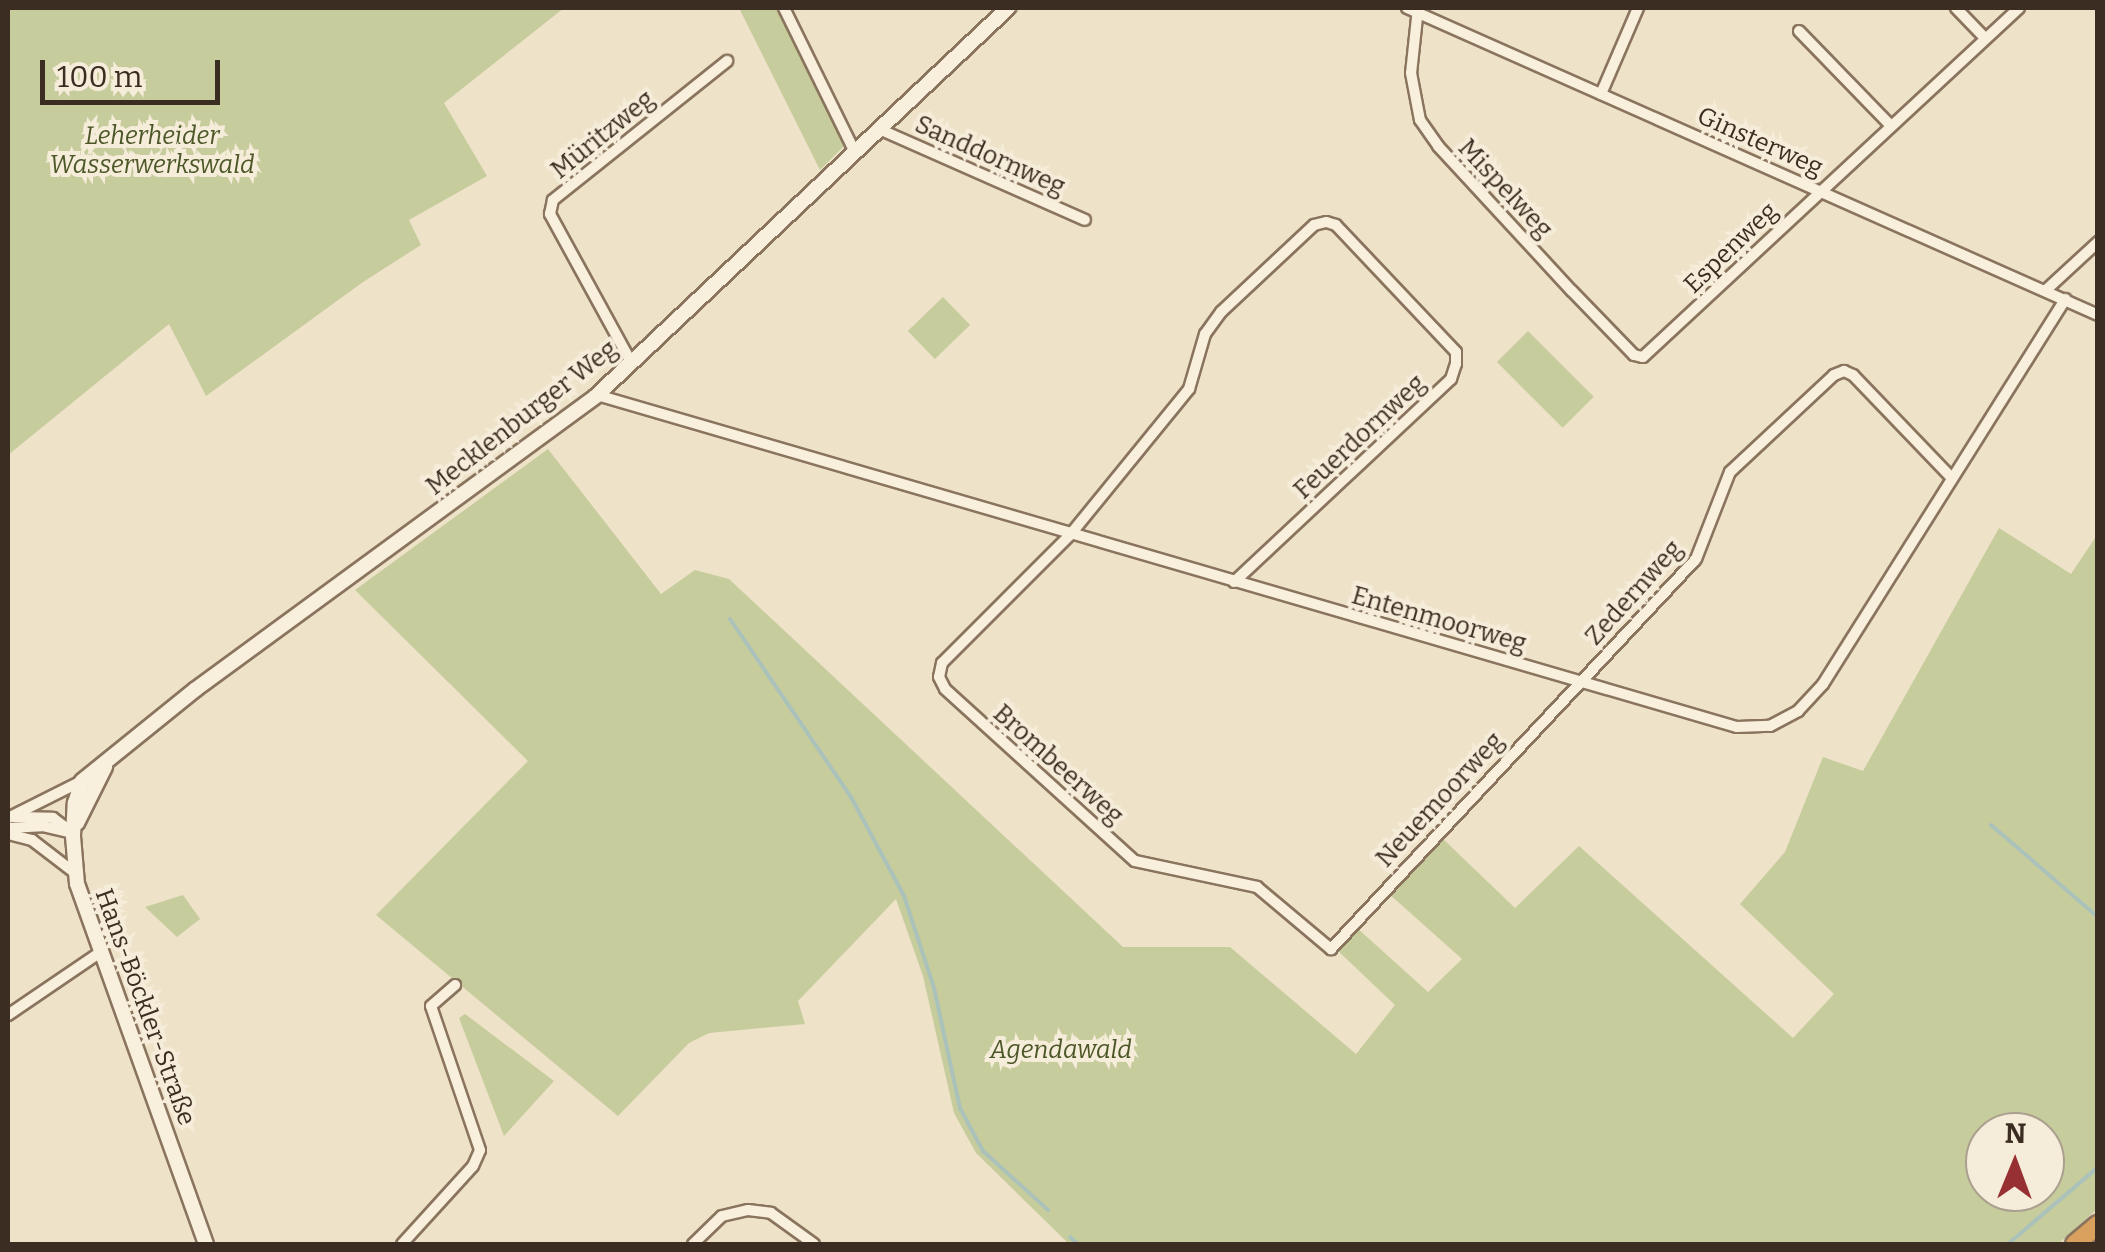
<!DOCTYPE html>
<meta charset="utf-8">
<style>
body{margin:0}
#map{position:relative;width:2105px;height:1252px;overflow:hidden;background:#eee2c9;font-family:Bitter,serif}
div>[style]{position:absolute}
.green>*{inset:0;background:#c7cc9d;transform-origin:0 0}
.stream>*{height:4px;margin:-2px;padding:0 2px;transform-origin:2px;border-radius:2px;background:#aac2ba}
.roads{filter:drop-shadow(2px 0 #8a745e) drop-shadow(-2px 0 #8a745e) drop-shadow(0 2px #8a745e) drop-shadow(0 -2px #8a745e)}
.street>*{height:10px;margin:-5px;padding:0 5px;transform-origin:5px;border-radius:5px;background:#f8efdd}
.secondary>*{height:14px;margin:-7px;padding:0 7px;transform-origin:7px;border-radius:7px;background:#f8efdd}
.highway>*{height:18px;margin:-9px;padding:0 9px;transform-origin:9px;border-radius:9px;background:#d9a05e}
span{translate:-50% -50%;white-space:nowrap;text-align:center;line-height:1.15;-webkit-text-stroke:8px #f5ecd9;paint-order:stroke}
.street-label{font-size:25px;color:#3b2d21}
.park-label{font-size:25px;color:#4c5728;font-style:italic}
.frame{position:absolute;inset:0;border:10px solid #3b2d21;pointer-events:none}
.north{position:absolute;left:1965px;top:1112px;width:100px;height:100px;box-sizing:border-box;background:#f5ecd9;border:2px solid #aba08f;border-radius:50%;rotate:1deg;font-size:28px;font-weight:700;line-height:40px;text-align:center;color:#3b2d21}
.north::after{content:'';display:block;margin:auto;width:35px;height:45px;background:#973032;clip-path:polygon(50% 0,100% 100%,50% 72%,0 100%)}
.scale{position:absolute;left:40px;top:60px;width:180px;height:45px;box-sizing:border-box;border:5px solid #3b2d21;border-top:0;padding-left:12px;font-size:30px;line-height:35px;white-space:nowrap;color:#3b2d21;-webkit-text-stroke:8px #f5ecd9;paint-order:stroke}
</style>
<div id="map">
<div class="green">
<i style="clip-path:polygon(8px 8px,564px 8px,444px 103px,487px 176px,409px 220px,421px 245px,363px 282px,206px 396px,169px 324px,8px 455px)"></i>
<i style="clip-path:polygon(739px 8px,785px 8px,849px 141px,820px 170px)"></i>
<i style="left:943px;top:297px;width:39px;height:49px;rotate:46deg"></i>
<i style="left:1528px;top:331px;width:93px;height:44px;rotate:45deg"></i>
<i style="clip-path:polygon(evenodd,548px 449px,661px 594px,695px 570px,729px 579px,1123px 947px,1230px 947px,1356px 1054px,1395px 1005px,1336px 949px,1356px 927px,1428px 992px,1462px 959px,1388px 893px,1441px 837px,1515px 908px,1579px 846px,1793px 1038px,1834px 994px,1740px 904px,1785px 852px,1823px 757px,1863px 771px,1999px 528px,2071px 574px,2097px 535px,2097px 1209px,2058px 1244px,1069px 1244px,976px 1153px,954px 1113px,923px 976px,896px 899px,798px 1001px,805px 1024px,709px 1033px,689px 1043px,618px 1116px,376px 915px,528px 761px,355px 590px,548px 449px,1985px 1132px,2045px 1132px,2045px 1192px,1985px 1192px,1985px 1132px)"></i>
<i style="clip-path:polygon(183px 895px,200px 919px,177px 937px,145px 907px)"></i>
<i style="clip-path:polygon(465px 1014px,554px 1081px,504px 1136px,459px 1018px)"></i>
</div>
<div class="stream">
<i style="left:730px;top:619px;width:215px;rotate:55.8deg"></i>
<i style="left:851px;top:797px;width:112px;rotate:61.8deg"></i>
<i style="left:904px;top:896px;width:97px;rotate:71.9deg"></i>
<i style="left:934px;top:988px;width:123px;rotate:77.8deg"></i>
<i style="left:960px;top:1108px;width:49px;rotate:61.9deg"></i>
<i style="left:983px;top:1151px;width:88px;rotate:42.2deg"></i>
<i style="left:1991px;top:825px;width:141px;rotate:40.7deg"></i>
<i style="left:1070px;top:1237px;width:11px;rotate:41deg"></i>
<i style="left:2008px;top:1244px;width:118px;rotate:-40.5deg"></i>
</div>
<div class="roads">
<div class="street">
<i style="left:784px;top:8px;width:161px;rotate:63.8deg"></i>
<i style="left:1407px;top:8px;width:756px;rotate:23.95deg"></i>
<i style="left:1418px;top:8px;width:65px;rotate:96.1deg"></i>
<i style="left:1411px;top:73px;width:48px;rotate:79.2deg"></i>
<i style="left:1420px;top:120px;width:32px;rotate:55deg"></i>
<i style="left:1438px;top:146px;width:197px;rotate:47.3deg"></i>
<i style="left:1572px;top:291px;width:89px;rotate:45.9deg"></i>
<i style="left:1634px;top:355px;width:9px;rotate:13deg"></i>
<i style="left:1643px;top:357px;width:513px;rotate:-42.87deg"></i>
<i style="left:1956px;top:8px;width:42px;rotate:46deg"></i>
<i style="left:1799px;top:31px;width:131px;rotate:45.9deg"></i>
<i style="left:1601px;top:94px;width:94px;rotate:-66.7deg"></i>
<i style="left:879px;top:129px;width:225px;rotate:23.8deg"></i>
<i style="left:2046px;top:290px;width:71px;rotate:-42.7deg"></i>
<i style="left:631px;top:362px;width:169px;rotate:-118.7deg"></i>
<i style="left:550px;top:214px;width:14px;rotate:-78deg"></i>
<i style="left:553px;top:200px;width:223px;rotate:-38.6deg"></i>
<i style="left:597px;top:395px;width:1187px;rotate:16.24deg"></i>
<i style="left:1737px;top:727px;width:33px;rotate:-2deg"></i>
<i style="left:1770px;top:726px;width:32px;rotate:-28deg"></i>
<i style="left:1798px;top:711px;width:37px;rotate:-47deg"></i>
<i style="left:1823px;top:684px;width:455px;rotate:-57.8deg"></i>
<i style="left:1234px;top:582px;width:297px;rotate:-43.1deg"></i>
<i style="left:1451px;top:379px;width:16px;rotate:-72deg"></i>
<i style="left:1456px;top:364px;width:12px;rotate:-90deg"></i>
<i style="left:1456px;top:352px;width:175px;rotate:-133.4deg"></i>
<i style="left:1336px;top:225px;width:10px;rotate:-163deg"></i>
<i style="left:1326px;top:222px;width:12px;rotate:166deg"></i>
<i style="left:1314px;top:225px;width:127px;rotate:136.9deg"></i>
<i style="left:1221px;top:312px;width:27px;rotate:126deg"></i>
<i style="left:1205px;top:334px;width:57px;rotate:106.2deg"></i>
<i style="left:1189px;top:389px;width:188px;rotate:129.2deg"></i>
<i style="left:1070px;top:535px;width:181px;rotate:135deg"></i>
<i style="left:942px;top:663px;width:14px;rotate:102deg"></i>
<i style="left:939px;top:677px;width:13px;rotate:63deg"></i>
<i style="left:945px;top:689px;width:256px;rotate:42.2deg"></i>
<i style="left:1135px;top:861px;width:125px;rotate:12deg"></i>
<i style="left:1257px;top:887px;width:97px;rotate:40deg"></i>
<i style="left:1331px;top:949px;width:534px;rotate:-46.9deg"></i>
<i style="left:1696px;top:559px;width:93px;rotate:-68.7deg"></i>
<i style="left:1730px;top:472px;width:142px;rotate:-43deg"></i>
<i style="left:1834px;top:375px;width:11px;rotate:-22deg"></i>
<i style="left:1844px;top:371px;width:10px;rotate:24deg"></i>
<i style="left:1853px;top:375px;width:140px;rotate:46.2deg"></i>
<i style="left:14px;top:817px;width:39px;rotate:1deg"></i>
<i style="left:53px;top:818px;width:25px;rotate:37deg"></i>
<i style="left:8px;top:818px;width:83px;rotate:-26.6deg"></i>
<i style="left:8px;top:828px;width:34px;rotate:-3deg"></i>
<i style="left:42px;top:826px;width:31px;rotate:13deg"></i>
<i style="left:8px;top:834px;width:25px;rotate:14deg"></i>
<i style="left:32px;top:840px;width:54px;rotate:37.5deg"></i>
<i style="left:8px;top:1015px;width:114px;rotate:-34.2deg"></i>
<i style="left:402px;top:1244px;width:105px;rotate:-47.7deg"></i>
<i style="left:473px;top:1166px;width:17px;rotate:-66deg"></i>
<i style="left:480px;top:1150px;width:152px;rotate:-108.8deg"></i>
<i style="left:431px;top:1006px;width:32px;rotate:-41deg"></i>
<i style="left:693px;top:1244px;width:40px;rotate:-44deg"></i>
<i style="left:722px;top:1216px;width:27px;rotate:-13deg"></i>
<i style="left:748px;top:1210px;width:23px;rotate:7deg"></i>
<i style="left:771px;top:1213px;width:53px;rotate:35.8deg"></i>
</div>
<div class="secondary">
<i style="left:77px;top:823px;width:63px;rotate:-63.4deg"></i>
<i style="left:206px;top:1244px;width:382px;rotate:-109.7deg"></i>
<i style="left:77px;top:884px;width:48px;rotate:-94.8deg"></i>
<i style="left:73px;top:836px;width:33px;rotate:-87deg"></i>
<i style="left:75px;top:803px;width:23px;rotate:-72deg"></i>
<i style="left:82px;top:781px;width:146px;rotate:-38.9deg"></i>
<i style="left:196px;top:689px;width:497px;rotate:-36.2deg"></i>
<i style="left:597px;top:395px;width:565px;rotate:-43.28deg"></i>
</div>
<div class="highway">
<i style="left:2075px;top:1244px;width:30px;rotate:-40deg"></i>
</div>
</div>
<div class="street-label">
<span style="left:603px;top:135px;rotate:-39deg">Müritzweg</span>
<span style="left:1760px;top:142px;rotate:24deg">Ginsterweg</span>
<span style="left:990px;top:156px;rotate:24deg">Sanddornweg</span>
<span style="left:1505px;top:189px;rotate:47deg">Mispelweg</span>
<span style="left:1731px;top:248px;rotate:-44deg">Espenweg</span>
<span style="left:522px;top:418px;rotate:-38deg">Mecklenburger Weg</span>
<span style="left:1360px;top:437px;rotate:-43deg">Feuerdornweg</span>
<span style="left:1634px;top:593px;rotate:-48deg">Zedernweg</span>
<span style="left:1439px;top:620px;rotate:16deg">Entenmoorweg</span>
<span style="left:1058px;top:765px;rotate:42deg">Brombeerweg</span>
<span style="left:1440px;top:800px;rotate:-47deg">Neuemoorweg</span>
<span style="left:145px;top:1007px;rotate:70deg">Hans-Böckler-Straße</span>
</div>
<div class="park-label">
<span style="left:152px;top:151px">Leherheider<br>Wasserwerkswald</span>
<span style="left:1061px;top:1050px">Agendawald</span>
</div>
<div class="frame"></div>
<div class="north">N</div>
<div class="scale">100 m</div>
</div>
